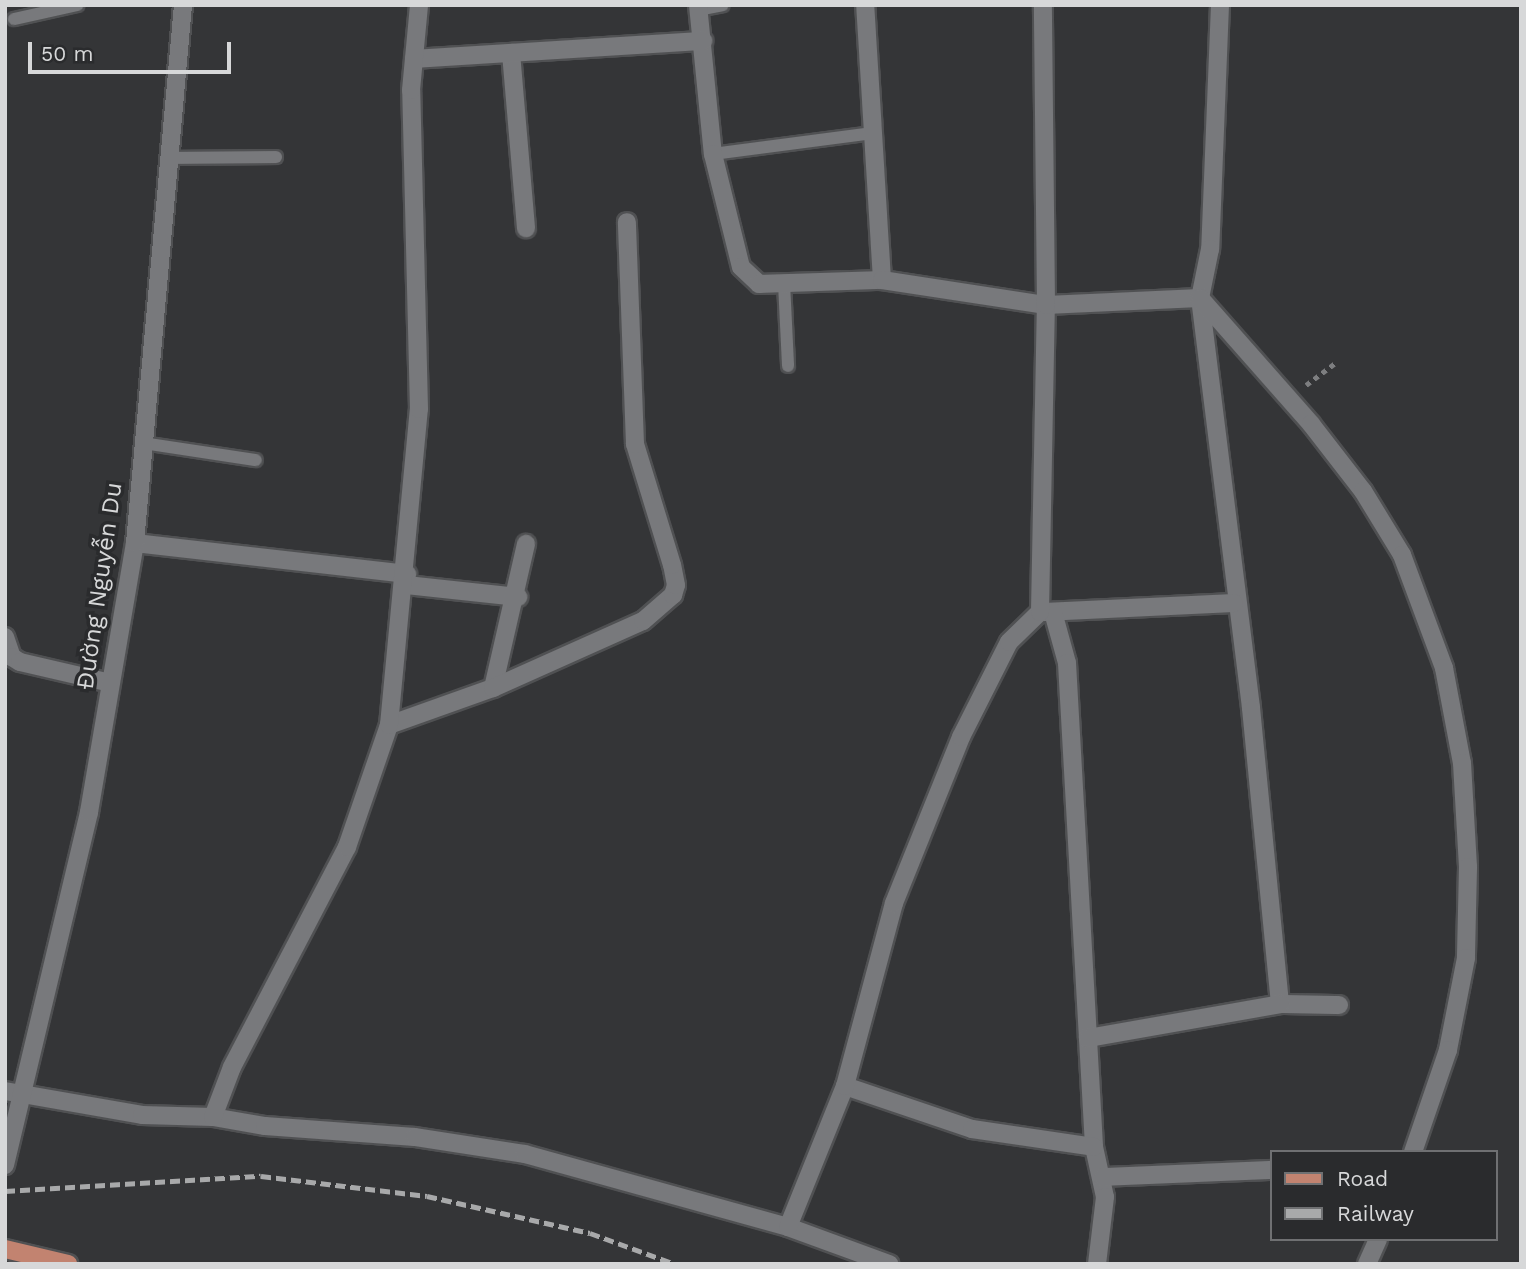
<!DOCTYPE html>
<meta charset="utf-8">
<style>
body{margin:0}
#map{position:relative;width:1526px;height:1269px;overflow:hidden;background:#343537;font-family:"Work Sans",sans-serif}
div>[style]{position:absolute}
.path>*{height:4.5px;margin-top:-2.25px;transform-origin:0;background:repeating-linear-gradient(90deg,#7d7e80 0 5px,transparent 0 10px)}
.roads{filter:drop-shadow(2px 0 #505153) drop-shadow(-2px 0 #505153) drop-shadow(0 2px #505153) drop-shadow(0 -2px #505153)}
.lane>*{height:12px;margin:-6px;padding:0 6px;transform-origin:6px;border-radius:6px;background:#78797c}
.street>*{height:18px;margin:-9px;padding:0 9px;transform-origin:9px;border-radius:9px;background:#78797c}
.secondary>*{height:18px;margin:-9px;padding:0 9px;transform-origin:9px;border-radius:9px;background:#78797c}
.primary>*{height:18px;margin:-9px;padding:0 9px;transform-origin:9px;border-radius:9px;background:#c28370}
.rail>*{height:5px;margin-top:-2.5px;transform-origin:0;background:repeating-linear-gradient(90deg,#a8a9aa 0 10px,transparent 0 15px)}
span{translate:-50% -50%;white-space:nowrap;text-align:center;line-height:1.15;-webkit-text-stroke:7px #2a2b2d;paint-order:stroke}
.street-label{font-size:24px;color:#d7d8d9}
.frame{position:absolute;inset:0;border:7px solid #d7d8d9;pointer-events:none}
.legend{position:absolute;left:1270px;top:1150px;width:228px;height:91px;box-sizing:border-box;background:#2a2b2d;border:2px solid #6f7072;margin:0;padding:9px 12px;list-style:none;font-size:21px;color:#d7d8d9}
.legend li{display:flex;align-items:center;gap:14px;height:35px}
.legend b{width:35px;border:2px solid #6f7072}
.scale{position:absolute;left:28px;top:42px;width:203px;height:32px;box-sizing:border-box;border:4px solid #d7d8d9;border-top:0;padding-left:9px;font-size:21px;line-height:24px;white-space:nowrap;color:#d7d8d9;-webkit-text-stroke:5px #2a2b2d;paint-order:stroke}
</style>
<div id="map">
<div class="path">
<i style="left:1306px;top:385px;width:39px;rotate:-37deg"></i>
</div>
<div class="roads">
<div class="lane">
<i style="left:698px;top:10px;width:25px;rotate:-11deg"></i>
<i style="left:14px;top:19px;width:65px;rotate:-12.5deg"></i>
<i style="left:713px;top:154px;width:161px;rotate:-7.5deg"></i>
<i style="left:168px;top:158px;width:108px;rotate:-0.5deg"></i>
<i style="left:784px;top:283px;width:83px;rotate:87.2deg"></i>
<i style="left:143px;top:443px;width:114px;rotate:8.6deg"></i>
</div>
<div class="street">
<i style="left:698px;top:5px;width:150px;rotate:84.3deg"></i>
<i style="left:713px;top:154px;width:116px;rotate:76.1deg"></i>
<i style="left:741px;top:267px;width:25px;rotate:43deg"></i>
<i style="left:759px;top:284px;width:123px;rotate:-1.9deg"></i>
<i style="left:882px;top:280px;width:276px;rotate:-93.5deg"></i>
<i style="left:1220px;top:5px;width:244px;rotate:92.3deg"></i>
<i style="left:1210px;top:249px;width:50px;rotate:101.5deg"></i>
<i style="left:1200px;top:298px;width:413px;rotate:82.9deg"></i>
<i style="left:1251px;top:708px;width:297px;rotate:84.4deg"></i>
<i style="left:1280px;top:1004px;width:59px;rotate:1deg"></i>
<i style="left:511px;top:53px;width:176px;rotate:85.1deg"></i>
<i style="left:414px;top:59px;width:290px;rotate:-3.6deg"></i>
<i style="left:882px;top:280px;width:166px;rotate:8.7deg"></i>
<i style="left:1046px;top:305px;width:154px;rotate:-2.6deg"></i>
<i style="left:1200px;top:298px;width:168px;rotate:48.6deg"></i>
<i style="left:1311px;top:424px;width:85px;rotate:52.2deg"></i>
<i style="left:1363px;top:491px;width:75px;rotate:58.6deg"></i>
<i style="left:1402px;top:555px;width:121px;rotate:69.6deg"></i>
<i style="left:1444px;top:668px;width:97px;rotate:79.3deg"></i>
<i style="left:1462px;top:763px;width:104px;rotate:86.7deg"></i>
<i style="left:1468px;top:867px;width:91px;rotate:91.3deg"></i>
<i style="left:1466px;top:958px;width:94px;rotate:101.1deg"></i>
<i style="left:1448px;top:1050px;width:108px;rotate:108.9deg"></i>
<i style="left:135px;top:543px;width:274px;rotate:6.5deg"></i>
<i style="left:406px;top:585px;width:113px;rotate:6.1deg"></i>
<i style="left:1044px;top:612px;width:190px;rotate:-2.7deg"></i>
<i style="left:1053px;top:612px;width:53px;rotate:74.6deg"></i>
<i style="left:1067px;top:663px;width:485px;rotate:86.8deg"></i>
<i style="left:1094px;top:1147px;width:51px;rotate:77.6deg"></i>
<i style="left:1105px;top:1197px;width:67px;rotate:96.8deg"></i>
<i style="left:5px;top:637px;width:21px;rotate:71deg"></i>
<i style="left:12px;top:657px;width:9px;rotate:32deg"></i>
<i style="left:20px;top:662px;width:93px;rotate:13deg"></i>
<i style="left:493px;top:688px;width:148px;rotate:-77.1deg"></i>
<i style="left:389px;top:725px;width:110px;rotate:-19.6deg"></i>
<i style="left:493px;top:688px;width:164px;rotate:-24.1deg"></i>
<i style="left:643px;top:621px;width:40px;rotate:-41deg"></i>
<i style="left:673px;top:595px;width:10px;rotate:-73deg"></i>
<i style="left:676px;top:585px;width:20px;rotate:-101deg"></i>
<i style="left:672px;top:565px;width:127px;rotate:-107deg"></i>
<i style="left:635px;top:444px;width:222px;rotate:-92.1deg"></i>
<i style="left:1088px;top:1038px;width:195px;rotate:-10deg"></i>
<i style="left:845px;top:1086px;width:134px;rotate:18.7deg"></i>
<i style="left:972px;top:1129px;width:123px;rotate:8.4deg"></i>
<i style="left:5px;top:1091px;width:139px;rotate:9.9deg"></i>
<i style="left:142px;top:1115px;width:71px;rotate:1.6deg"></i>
<i style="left:213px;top:1117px;width:53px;rotate:9.8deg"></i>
<i style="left:265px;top:1126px;width:150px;rotate:4.2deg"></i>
<i style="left:415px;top:1137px;width:111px;rotate:8.8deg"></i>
<i style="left:525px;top:1154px;width:273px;rotate:15.5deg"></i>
<i style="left:788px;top:1227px;width:108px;rotate:20.1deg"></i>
<i style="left:213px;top:1117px;width:53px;rotate:-69.2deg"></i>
<i style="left:232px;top:1067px;width:248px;rotate:-62.4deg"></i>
<i style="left:347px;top:847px;width:129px;rotate:-71deg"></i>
<i style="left:389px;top:725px;width:317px;rotate:-84.6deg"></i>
<i style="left:419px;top:409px;width:319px;rotate:-91.4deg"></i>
<i style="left:411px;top:90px;width:85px;rotate:-84.6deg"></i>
<i style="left:1103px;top:1177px;width:169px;rotate:-2.4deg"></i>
<i style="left:788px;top:1227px;width:152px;rotate:-68deg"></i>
<i style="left:845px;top:1086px;width:189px;rotate:-75deg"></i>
<i style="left:894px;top:903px;width:179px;rotate:-68deg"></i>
<i style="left:961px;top:737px;width:106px;rotate:-63.2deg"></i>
<i style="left:1009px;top:642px;width:43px;rotate:-44.1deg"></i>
<i style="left:1040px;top:612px;width:307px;rotate:-88.9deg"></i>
<i style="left:1046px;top:305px;width:300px;rotate:-90.6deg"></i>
<i style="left:1367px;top:1264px;width:27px;rotate:-66deg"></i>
</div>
<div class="secondary">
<i style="left:5px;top:1165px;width:363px;rotate:-76.6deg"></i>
<i style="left:89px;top:812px;width:273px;rotate:-80.3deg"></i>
<i style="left:135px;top:543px;width:540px;rotate:-84.9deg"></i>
</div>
<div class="primary">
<i style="left:5px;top:1249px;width:65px;rotate:13.4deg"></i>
</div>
</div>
<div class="rail">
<i style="left:5px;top:1191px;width:256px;rotate:-3.4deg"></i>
<i style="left:261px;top:1176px;width:167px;rotate:6.9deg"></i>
<i style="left:427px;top:1196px;width:167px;rotate:12.8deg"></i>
<i style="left:590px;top:1233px;width:90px;rotate:20deg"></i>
</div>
<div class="street-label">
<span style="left:100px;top:586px;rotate:-82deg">Đường Nguyễn Du</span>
</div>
<div class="frame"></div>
<ul class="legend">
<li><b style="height:9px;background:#c28370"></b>Road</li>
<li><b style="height:9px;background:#a8a9aa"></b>Railway</li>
</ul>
<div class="scale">50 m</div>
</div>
